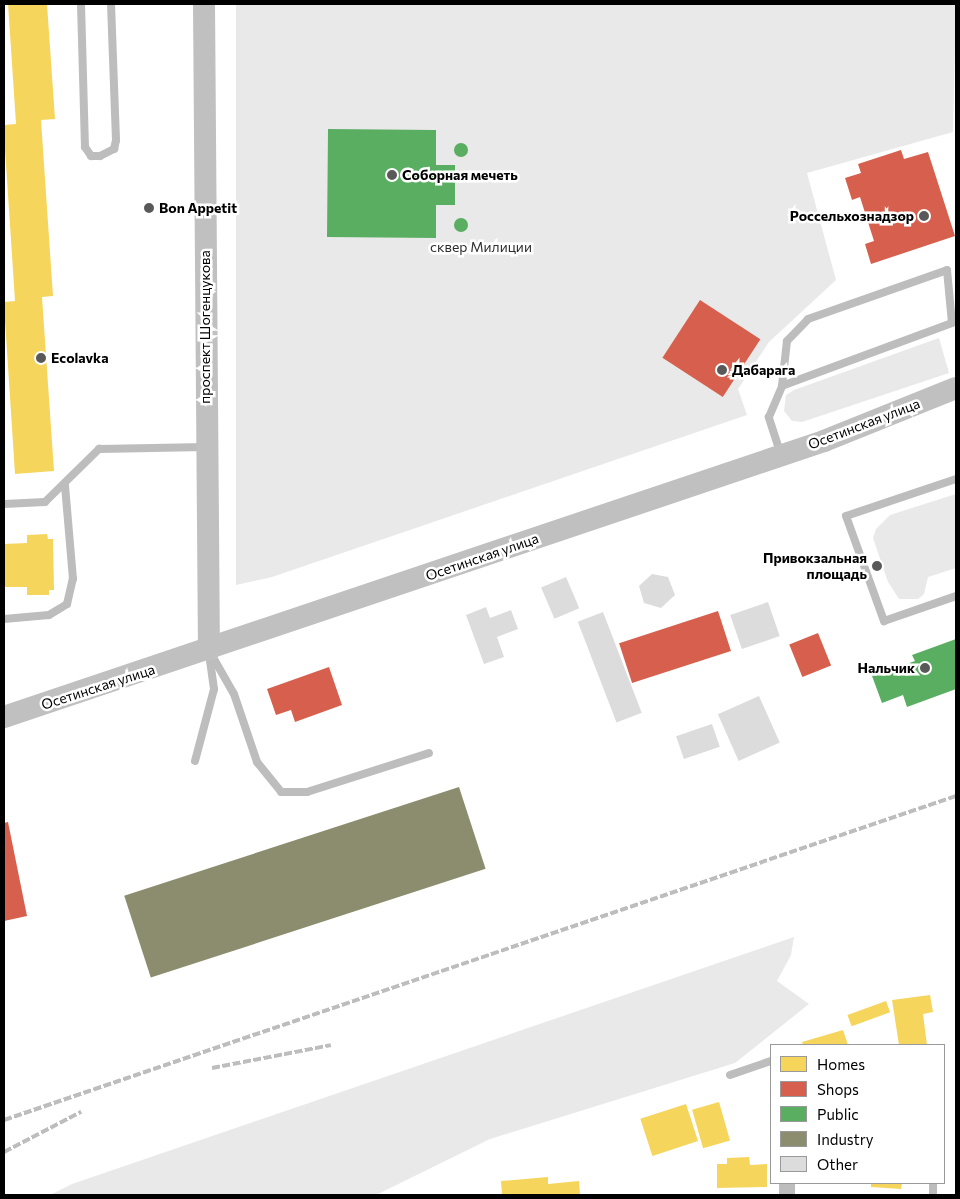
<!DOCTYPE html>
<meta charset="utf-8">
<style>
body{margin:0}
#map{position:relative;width:960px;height:1199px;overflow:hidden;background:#fff;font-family:Commissioner,sans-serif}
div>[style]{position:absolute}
.green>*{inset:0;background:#e9e9e9}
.homes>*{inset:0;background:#f6d55c;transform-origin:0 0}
.shops>*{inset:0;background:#d6604d;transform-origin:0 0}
.public>*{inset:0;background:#5aae61}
.round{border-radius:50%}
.industry>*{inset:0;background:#8c8c6e;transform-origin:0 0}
.building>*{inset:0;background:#dcdcdc;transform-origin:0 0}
.lane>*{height:8px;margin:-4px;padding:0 4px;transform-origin:4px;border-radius:4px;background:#bdbdbd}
.street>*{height:16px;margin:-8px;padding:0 8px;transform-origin:8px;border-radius:8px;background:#bdbdbd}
.secondary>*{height:22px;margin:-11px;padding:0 11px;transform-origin:11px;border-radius:11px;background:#c0c0c0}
.rail>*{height:4px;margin-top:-2px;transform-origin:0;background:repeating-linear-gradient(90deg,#bdbdbd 0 8px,transparent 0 10.5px)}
.dots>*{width:14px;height:14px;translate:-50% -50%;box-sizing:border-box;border:2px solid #fff;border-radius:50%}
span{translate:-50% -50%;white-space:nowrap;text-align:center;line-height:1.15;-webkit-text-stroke:5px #fff;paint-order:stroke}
.poi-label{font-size:14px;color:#000;font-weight:700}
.left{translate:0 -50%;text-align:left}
.right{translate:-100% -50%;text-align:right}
.park-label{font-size:14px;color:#2e2e2e}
.street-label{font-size:14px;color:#000}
.frame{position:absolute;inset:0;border:5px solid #000;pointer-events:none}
.legend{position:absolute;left:770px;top:1044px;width:175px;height:140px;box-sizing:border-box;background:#fff;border:1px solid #999;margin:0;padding:6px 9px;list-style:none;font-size:15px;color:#000}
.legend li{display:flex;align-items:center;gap:10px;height:25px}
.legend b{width:25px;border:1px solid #999}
</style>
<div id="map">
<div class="green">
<i style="clip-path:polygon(236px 4px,956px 4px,953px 132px,807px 173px,836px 280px,769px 342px,738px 389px,747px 415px,272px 577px,236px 585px)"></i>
<i style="clip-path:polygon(939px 338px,949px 373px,802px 422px,792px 421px,784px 411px,786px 395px,794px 390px)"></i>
<i style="clip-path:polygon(956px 494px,956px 568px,928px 577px,924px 594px,918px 599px,899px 599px,888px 582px,873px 538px,876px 529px,890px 515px)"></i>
<i style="clip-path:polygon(794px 937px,791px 955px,777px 981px,809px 1004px,735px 1063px,490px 1139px,376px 1195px,50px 1195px,72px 1184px)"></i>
</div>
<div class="homes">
<i style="clip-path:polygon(8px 4px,47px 4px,55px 119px,41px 120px,53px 296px,42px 297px,54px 471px,15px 474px,4px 305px,4px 302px,15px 301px,4px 134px,4px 125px,16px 124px)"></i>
<i style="clip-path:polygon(47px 534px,48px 539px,53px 539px,54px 590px,49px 590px,49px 595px,27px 595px,27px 587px,4px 587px,4px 544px,27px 543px,27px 535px)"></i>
<i style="clip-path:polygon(930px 995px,933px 1012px,923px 1014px,927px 1045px,899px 1045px,892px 1000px)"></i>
<i style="left:886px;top:1001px;width:12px;height:41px;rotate:70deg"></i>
<i style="clip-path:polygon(843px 1030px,848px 1045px,803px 1045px,802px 1042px)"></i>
<i style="left:719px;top:1102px;width:40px;height:28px;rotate:74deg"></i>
<i style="left:686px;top:1104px;width:39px;height:48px;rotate:72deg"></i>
<i style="clip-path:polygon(749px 1157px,750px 1165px,767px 1164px,767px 1187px,717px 1188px,717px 1164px,727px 1164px,727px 1158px)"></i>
<i style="clip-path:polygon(548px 1177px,548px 1184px,579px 1181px,580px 1195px,502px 1195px,501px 1181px)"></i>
<i style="clip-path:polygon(871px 1183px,902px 1183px,901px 1189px,871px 1187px)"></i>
</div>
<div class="shops">
<i style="clip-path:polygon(901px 150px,904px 159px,928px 152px,955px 236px,871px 264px,865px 244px,874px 241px,860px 197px,852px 200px,845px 178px,861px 173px,858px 164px)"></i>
<i style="left:700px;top:300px;width:72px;height:69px;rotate:33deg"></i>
<i style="left:718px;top:611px;width:42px;height:104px;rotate:72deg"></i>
<i style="left:818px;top:633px;width:35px;height:31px;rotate:68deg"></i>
<i style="clip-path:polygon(329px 667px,342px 705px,295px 722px,291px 710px,276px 715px,267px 689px)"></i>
<i style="clip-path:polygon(8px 822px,27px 916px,4px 921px,4px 823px)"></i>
</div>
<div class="public">
<i style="clip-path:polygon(328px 129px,436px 130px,436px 165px,455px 165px,455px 205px,436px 205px,436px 238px,327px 237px)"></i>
<i class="round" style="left:454px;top:143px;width:14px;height:14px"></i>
<i class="round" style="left:454px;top:218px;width:14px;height:14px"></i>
<i style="clip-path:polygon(956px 639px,956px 689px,907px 707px,903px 695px,882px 703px,872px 676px,915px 661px,912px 655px)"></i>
</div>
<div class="industry">
<i style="left:459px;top:787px;width:86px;height:352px;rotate:72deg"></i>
</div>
<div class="building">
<i style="clip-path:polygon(652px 574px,668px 577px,675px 595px,661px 608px,644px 603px,639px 586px)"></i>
<i style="left:566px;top:577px;width:34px;height:27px;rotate:67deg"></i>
<i style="left:768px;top:602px;width:36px;height:40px;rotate:71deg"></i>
<i style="clip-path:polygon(486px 607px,490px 618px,511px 610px,518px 629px,497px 637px,504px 657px,484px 664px,466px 615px)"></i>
<i style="left:603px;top:612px;width:108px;height:27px;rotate:69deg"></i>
<i style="left:759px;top:696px;width:51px;height:45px;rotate:66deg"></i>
<i style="left:712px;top:724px;width:24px;height:38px;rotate:71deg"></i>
</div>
<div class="lane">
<i style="left:81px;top:4px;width:143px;rotate:88.4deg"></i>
<i style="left:85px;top:147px;width:11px;rotate:56deg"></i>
<i style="left:91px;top:156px;width:9px"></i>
<i style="left:100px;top:156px;width:16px;rotate:-27deg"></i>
<i style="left:114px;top:149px;width:9px;rotate:-77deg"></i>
<i style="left:116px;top:140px;width:136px;rotate:-92.1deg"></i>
<i style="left:947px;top:270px;width:53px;rotate:84.6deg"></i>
<i style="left:952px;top:323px;width:181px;rotate:159.7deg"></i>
<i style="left:782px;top:386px;width:45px;rotate:-83.7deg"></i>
<i style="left:787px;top:341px;width:30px;rotate:-46deg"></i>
<i style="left:808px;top:319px;width:147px;rotate:-19.4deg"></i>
<i style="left:781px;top:455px;width:40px;rotate:-108deg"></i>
<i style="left:769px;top:417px;width:34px;rotate:-67deg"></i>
<i style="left:956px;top:479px;width:116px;rotate:161.4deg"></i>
<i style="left:846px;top:516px;width:112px;rotate:70.1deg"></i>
<i style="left:884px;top:621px;width:76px;rotate:-19.1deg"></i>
<i style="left:4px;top:504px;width:41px;rotate:-2.8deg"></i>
<i style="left:45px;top:502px;width:76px;rotate:-44.5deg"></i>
<i style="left:99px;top:449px;width:107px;rotate:-1.1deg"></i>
<i style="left:4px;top:619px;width:45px;rotate:-5.1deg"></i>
<i style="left:49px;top:615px;width:21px;rotate:-31deg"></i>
<i style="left:67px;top:604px;width:26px;rotate:-77deg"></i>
<i style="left:73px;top:579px;width:94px;rotate:-94.9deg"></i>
<i style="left:210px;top:652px;width:48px;rotate:60.3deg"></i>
<i style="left:234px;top:694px;width:72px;rotate:71.3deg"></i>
<i style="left:257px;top:762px;width:38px;rotate:51deg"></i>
<i style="left:281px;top:792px;width:26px"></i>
<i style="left:307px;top:792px;width:128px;rotate:-17.7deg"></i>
<i style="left:195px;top:761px;width:74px;rotate:-75.2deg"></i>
<i style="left:214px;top:689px;width:34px;rotate:-98deg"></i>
<i style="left:730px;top:1075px;width:43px;rotate:-18.9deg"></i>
<i style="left:933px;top:1183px;width:12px;rotate:90deg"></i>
</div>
<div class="street">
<i style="left:787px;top:1195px;width:12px;rotate:-90deg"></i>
</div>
<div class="secondary">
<i style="left:204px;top:4px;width:646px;rotate:89.56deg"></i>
<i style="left:4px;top:717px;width:865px;rotate:-18.6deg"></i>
<i style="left:824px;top:441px;width:142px;rotate:-21.9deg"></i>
</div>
<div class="rail">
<i style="left:212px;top:1068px;width:121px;rotate:-10.9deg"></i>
<i style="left:4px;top:1120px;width:1006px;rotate:-18.8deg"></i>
<i style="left:4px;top:1152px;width:87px;rotate:-27.5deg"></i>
</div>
<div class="dots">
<i style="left:392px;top:175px;background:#595959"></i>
<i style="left:149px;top:208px;background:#595959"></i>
<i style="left:924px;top:216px;background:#595959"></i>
<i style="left:41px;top:358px;background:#595959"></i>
<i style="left:722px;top:370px;background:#595959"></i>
<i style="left:877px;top:566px;background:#595959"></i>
<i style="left:925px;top:668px;background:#595959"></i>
</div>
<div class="poi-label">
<span class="left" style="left:402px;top:175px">Соборная мечеть</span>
<span class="left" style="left:159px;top:208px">Bon Appetit</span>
<span class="right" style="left:914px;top:216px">Россельхознадзор</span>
<span class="left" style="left:51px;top:358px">Ecolavka</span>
<span class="left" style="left:732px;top:370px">Дабарага</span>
<span class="right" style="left:867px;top:566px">Привокзальная<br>площадь</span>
<span class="right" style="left:915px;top:668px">Нальчик</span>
</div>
<div class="park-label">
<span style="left:481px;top:247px">сквер Милиции</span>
</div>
<div class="street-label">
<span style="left:205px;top:327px;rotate:-90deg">проспект Шогенцукова</span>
<span style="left:864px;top:424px;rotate:-21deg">Осетинская улица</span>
<span style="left:482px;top:557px;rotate:-19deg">Осетинская улица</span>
<span style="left:98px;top:687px;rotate:-18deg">Осетинская улица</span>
</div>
<div class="frame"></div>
<ul class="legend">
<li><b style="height:14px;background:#f6d55c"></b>Homes</li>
<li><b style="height:14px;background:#d6604d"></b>Shops</li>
<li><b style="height:14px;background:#5aae61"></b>Public</li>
<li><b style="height:14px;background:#8c8c6e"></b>Industry</li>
<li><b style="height:14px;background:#dcdcdc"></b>Other</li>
</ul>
</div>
